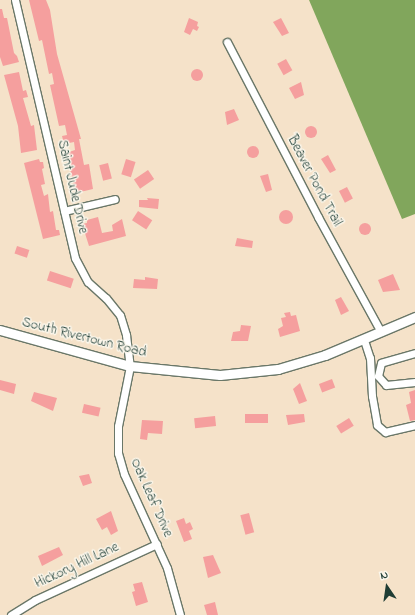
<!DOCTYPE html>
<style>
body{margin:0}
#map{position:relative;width:415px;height:615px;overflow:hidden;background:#f5e2c9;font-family:"Indie Flower",sans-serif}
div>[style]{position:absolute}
.forest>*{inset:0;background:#81a65c}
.building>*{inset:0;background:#f59f9e;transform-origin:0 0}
.round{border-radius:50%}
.roads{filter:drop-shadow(1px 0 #6a7768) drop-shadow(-1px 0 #6a7768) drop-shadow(0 1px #6a7768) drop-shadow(0 -1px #6a7768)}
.minor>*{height:7px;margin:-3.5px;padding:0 3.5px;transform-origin:3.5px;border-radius:3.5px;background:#fff}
.major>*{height:9px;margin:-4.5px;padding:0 4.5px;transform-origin:4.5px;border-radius:4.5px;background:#fff}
span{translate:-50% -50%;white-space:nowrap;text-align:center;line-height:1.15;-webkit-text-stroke:3px #fbf7ec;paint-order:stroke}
.street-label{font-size:14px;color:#1f3d34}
.north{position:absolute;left:367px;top:567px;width:40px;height:40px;-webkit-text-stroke:3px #fbf7ec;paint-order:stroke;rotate:347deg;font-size:11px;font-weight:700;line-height:16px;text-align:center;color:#1f3d34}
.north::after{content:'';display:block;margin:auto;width:14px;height:18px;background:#1f3d34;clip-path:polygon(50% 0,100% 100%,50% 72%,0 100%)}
</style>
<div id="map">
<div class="forest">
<i style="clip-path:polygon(309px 0,415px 0,415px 214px,402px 219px)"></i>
</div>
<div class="building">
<i style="clip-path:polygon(29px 0,46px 0,50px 10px,57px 54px,81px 139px,79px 139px,84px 165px,89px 164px,93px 189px,76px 193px,66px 153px,75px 150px,74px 142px,64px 144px,62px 136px,67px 135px,65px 125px,59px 126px,50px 85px,54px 84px,52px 73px,49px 74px,42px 40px,39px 41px)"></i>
<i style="clip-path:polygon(0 9px,2px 9px,4px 18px,7px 18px,14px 53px,17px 56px,19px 62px,3px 66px,0 57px)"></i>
<i style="clip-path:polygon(189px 18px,198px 22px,197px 26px,199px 27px,197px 31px,193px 29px,190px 35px,184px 32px)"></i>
<i style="clip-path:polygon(281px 18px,289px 33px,282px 36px,273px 22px)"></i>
<i style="left:286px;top:59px;width:13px;height:10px;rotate:61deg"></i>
<i class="round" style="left:191px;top:69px;width:12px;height:12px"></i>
<i style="clip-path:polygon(19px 72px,23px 91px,26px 90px,28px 97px,23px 98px,31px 126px,34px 125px,37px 150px,21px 153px,18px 126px,4px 75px)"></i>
<i style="clip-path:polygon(301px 82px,304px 95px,295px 99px,289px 88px)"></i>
<i style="clip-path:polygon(234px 109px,239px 120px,227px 125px,225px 112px)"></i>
<i class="round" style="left:305px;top:126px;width:12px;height:12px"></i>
<i class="round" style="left:247px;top:146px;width:12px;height:12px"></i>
<i style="clip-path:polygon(328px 155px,336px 170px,330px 173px,321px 159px)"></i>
<i style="clip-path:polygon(39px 159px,40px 162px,43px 162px,44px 168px,42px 169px,45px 184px,41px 185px,44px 196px,48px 194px,50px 212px,53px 211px,56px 230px,59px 230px,60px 235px,43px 239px,24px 163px)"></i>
<i style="left:126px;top:159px;width:10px;height:16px;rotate:17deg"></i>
<i style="left:108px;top:163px;width:16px;height:9px;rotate:76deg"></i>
<i style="left:148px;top:170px;width:11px;height:17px;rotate:56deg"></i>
<i style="clip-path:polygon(268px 174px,272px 190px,266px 192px,260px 176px)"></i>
<i style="left:347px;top:187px;width:13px;height:9px;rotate:63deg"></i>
<i style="clip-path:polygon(147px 198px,159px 199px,158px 209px,139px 207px,139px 200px,148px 200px)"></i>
<i class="round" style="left:279px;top:210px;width:14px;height:14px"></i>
<i style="left:138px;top:211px;width:17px;height:11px;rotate:33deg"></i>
<i style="clip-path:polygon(98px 217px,102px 233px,113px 231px,112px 225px,122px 219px,126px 236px,89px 246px,82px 224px,87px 223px,87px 220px)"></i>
<i class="round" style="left:359px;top:223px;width:12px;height:12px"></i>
<i style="clip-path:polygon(237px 238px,253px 241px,252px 248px,235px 246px)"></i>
<i style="left:17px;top:246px;width:13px;height:8px;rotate:18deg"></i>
<i style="left:50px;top:271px;width:25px;height:10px;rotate:18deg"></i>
<i style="clip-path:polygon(393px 274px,400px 290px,383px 292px,378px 280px)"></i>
<i style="clip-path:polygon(145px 277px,158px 279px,157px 289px,133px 288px,134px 279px,145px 280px)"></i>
<i style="clip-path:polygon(341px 297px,349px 311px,341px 315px,335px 300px)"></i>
<i style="clip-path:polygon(290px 312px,291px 316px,296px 315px,300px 331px,280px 337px,278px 329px,283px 326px,281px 318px,286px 317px,284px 313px)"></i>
<i style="clip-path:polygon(241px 325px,251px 326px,248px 341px,231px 341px,233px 332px,240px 331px)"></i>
<i style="left:332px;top:379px;width:9px;height:14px;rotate:69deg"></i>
<i style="clip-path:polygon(0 380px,16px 384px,14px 394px,0 390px)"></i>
<i style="clip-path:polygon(300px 383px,307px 401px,299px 404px,293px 389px)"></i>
<i style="clip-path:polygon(415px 390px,415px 420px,410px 421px,406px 405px,411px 403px,409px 392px)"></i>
<i style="clip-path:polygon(34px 392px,57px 398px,53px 411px,31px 401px)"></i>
<i style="left:84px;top:404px;width:17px;height:9px;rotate:13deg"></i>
<i style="left:268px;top:414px;width:9px;height:23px;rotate:90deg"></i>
<i style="clip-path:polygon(304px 414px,305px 422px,288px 425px,286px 415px)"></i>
<i style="left:215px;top:416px;width:10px;height:21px;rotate:84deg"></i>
<i style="left:349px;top:418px;width:9px;height:15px;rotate:58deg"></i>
<i style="clip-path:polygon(142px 420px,163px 421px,162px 434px,148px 433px,147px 440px,140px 439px)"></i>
<i style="clip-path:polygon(89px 474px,92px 483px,83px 486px,79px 476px)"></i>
<i style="clip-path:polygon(111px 511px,118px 531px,111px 535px,107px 527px,102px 530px,96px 519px)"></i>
<i style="left:249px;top:513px;width:20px;height:9px;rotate:75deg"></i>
<i style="clip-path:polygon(184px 518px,186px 524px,190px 522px,193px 529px,189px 531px,192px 539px,184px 542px,176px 521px)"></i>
<i style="clip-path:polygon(59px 547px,63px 555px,42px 566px,38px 556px)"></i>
<i style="clip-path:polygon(213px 555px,221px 573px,208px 578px,203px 557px)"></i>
<i style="clip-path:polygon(142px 582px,148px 602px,136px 606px,132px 592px,135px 591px,133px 584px)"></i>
<i style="clip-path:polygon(215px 602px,218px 615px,207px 615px,204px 605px)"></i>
</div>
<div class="roads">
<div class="minor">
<i style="left:15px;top:0;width:265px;rotate:76.9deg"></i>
<i style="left:75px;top:258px;width:27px;rotate:62deg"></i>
<i style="left:88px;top:282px;width:24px;rotate:42deg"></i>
<i style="left:106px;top:298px;width:22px;rotate:51deg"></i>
<i style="left:120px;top:315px;width:21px;rotate:73deg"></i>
<i style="left:126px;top:335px;width:31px;rotate:83deg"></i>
<i style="left:130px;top:366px;width:61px;rotate:101.3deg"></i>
<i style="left:118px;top:426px;width:27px;rotate:90deg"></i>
<i style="left:118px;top:453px;width:22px;rotate:74deg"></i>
<i style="left:124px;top:474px;width:103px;rotate:65.4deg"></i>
<i style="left:167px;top:568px;width:49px;rotate:74.5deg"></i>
<i style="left:227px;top:42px;width:197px;rotate:62.5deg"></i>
<i style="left:318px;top:217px;width:131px;rotate:61.3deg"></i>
<i style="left:64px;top:211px;width:52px;rotate:-13.2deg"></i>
<i style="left:364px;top:340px;width:19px;rotate:72deg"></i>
<i style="left:370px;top:358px;width:38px;rotate:87deg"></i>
<i style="left:372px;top:396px;width:29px;rotate:80deg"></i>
<i style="left:377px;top:425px;width:11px;rotate:41deg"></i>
<i style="left:385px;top:432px;width:31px;rotate:-13deg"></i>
<i style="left:415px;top:353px;width:35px;rotate:164deg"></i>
<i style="left:381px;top:363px;width:13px;rotate:103deg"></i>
<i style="left:378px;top:376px;width:12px;rotate:48deg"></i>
<i style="left:386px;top:385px;width:29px;rotate:-6deg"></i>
<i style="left:11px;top:615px;width:28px;rotate:-32deg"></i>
<i style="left:35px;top:600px;width:134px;rotate:-24.7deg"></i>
</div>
<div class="major">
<i style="left:0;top:330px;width:135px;rotate:15.5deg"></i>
<i style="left:130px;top:366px;width:90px;rotate:5.7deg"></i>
<i style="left:220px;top:375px;width:58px;rotate:-5.9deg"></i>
<i style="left:278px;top:369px;width:49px;rotate:-16.6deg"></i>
<i style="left:325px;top:355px;width:98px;rotate:-22.9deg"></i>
</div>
</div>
<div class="street-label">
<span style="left:314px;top:181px;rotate:62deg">Beaver Pond Trail</span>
<span style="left:72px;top:187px;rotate:77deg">Saint Jude Drive</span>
<span style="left:84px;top:338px;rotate:14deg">South Rivertown Road</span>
<span style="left:151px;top:498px;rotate:66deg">Oak Leaf Drive</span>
<span style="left:77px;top:566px;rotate:-25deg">Hickory Hill Lane</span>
</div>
<div class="north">N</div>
</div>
